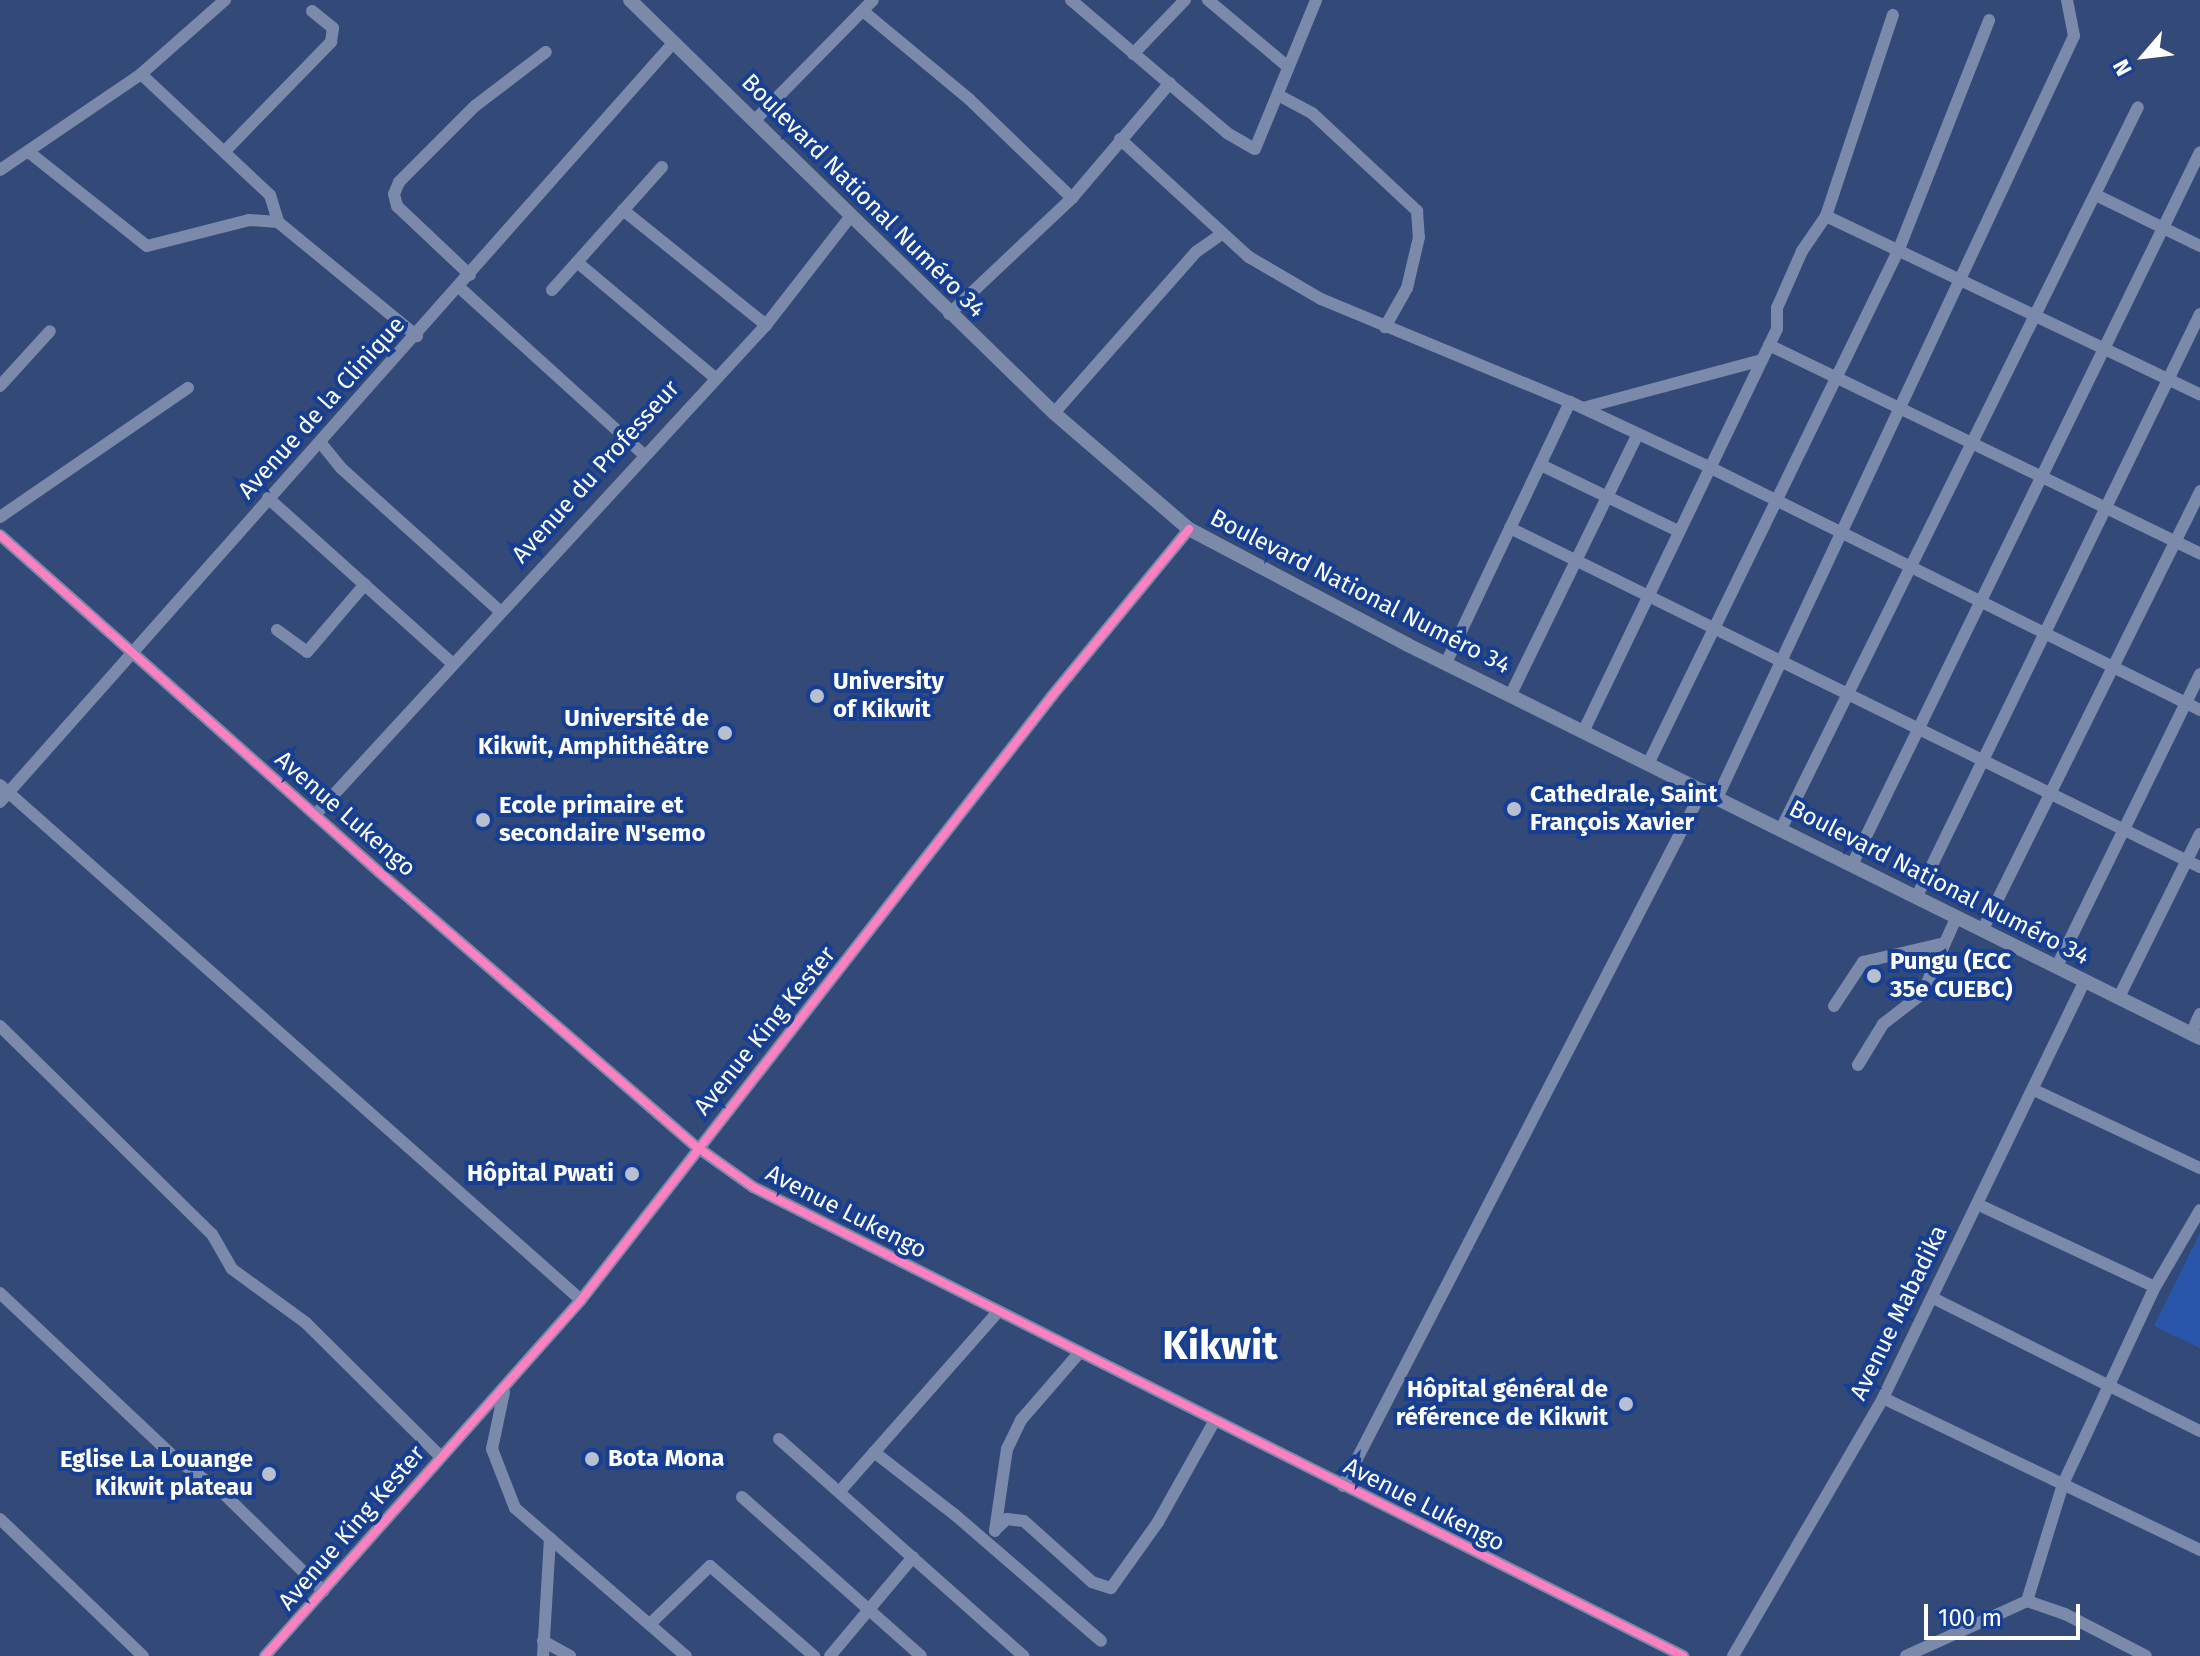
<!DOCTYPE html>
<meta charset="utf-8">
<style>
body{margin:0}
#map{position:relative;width:2200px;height:1656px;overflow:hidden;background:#334977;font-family:"Fira Sans",sans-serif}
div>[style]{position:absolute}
.green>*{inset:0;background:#2956ab}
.minor>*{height:12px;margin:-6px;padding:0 6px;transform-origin:6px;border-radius:6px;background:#7b8aaa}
.major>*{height:14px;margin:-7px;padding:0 7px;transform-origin:7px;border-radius:7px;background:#7a8aa8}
.cycleway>*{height:8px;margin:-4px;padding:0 4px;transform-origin:4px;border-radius:4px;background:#ff80c0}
.dots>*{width:22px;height:22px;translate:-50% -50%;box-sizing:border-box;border:4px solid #163f94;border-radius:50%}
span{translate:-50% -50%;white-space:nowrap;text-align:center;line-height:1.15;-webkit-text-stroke:8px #163f94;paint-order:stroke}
.street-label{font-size:24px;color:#fff}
.poi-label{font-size:24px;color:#fff;font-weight:700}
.left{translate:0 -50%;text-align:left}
.right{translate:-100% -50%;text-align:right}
.town-label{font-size:40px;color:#fff;font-weight:700}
.north{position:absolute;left:2104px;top:16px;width:80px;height:80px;-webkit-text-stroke:6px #163f94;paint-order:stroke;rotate:242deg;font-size:22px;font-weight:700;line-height:32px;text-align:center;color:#fff}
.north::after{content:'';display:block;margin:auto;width:28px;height:36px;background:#fff;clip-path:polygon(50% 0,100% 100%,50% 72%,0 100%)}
.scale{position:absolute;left:1924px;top:1604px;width:156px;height:36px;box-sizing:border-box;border:4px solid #fff;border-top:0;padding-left:10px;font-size:24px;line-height:28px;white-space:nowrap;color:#fff;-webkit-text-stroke:6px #163f94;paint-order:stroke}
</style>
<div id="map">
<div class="green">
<i style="clip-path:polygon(2200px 1233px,2200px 1348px,2154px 1326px)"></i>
</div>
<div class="minor">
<i style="left:1071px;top:0;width:205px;rotate:40.4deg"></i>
<i style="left:1227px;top:133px;width:32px;rotate:30deg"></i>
<i style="left:1255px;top:149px;width:161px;rotate:-67.7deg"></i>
<i style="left:1208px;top:0;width:103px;rotate:39.9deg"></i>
<i style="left:863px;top:11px;width:138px;rotate:39.7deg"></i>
<i style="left:969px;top:99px;width:143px;rotate:43.9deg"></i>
<i style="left:1133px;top:54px;width:75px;rotate:-46.1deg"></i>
<i style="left:141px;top:74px;width:177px;rotate:43.2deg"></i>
<i style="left:270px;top:195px;width:28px;rotate:73deg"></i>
<i style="left:278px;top:222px;width:180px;rotate:39.4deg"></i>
<i style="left:1278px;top:95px;width:38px;rotate:28deg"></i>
<i style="left:1312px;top:113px;width:144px;rotate:43deg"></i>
<i style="left:1417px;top:211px;width:26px;rotate:86deg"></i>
<i style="left:1419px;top:237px;width:52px;rotate:103.2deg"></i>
<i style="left:1407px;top:288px;width:45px;rotate:119.4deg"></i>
<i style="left:755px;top:120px;width:168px;rotate:-45.5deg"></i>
<i style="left:1120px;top:139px;width:175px;rotate:42.5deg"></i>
<i style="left:1249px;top:257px;width:83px;rotate:30.3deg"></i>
<i style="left:1321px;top:299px;width:269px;rotate:22.5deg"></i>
<i style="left:1570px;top:402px;width:151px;rotate:25deg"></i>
<i style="left:1707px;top:466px;width:550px;rotate:26.33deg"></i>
<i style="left:226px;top:150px;width:151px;rotate:-45.8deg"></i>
<i style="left:331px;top:42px;width:14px;rotate:-82deg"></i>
<i style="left:333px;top:28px;width:27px;rotate:-141deg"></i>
<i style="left:30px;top:153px;width:149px;rotate:38.5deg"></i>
<i style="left:147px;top:246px;width:105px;rotate:-14.3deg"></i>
<i style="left:249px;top:220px;width:29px;rotate:4deg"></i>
<i style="left:0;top:170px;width:171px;rotate:-34.2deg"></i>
<i style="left:141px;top:74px;width:112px;rotate:-41.4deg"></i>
<i style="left:2098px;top:196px;width:114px;rotate:26.1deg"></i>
<i style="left:623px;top:210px;width:184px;rotate:38.8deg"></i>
<i style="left:1826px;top:216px;width:414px;rotate:25.5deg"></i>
<i style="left:577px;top:262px;width:177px;rotate:40deg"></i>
<i style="left:470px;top:275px;width:100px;rotate:-136.6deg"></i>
<i style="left:397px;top:206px;width:12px;rotate:-104deg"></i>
<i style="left:394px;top:194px;width:13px;rotate:-67deg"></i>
<i style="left:399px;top:182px;width:107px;rotate:-45deg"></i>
<i style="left:475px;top:106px;width:89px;rotate:-37.3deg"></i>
<i style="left:460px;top:288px;width:247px;rotate:42.2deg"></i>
<i style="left:552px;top:290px;width:165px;rotate:-48.2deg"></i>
<i style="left:949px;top:314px;width:169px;rotate:-43.3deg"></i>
<i style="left:1072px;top:198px;width:151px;rotate:-49.6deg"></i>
<i style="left:1769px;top:345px;width:479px;rotate:25.8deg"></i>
<i style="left:0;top:386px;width:74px;rotate:-47.7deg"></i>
<i style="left:1583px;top:408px;width:182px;rotate:-15deg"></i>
<i style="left:1054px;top:413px;width:215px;rotate:-48.6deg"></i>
<i style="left:1196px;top:252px;width:32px;rotate:-35deg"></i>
<i style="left:320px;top:442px;width:33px;rotate:51deg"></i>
<i style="left:341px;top:468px;width:214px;rotate:42deg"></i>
<i style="left:1541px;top:465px;width:152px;rotate:25.7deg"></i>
<i style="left:268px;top:498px;width:247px;rotate:41.9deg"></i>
<i style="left:0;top:517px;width:228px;rotate:-34.5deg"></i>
<i style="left:1510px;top:528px;width:769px;rotate:26.17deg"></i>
<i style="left:0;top:535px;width:507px;rotate:41.64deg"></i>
<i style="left:379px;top:872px;width:420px;rotate:40.9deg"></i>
<i style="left:697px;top:1147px;width:69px;rotate:35.5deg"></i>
<i style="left:753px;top:1187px;width:1042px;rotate:26.76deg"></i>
<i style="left:277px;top:630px;width:37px;rotate:36deg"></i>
<i style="left:307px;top:652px;width:89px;rotate:-49.5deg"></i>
<i style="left:1447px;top:661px;width:287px;rotate:-64.6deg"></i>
<i style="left:1511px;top:694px;width:289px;rotate:-64deg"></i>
<i style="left:1584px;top:730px;width:445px;rotate:-64.3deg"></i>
<i style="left:1777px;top:329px;width:21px;rotate:-90deg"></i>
<i style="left:1777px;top:308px;width:62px;rotate:-66.3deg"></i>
<i style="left:1802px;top:251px;width:42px;rotate:-55.6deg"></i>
<i style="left:1826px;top:216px;width:212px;rotate:-71.6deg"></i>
<i style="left:1649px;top:762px;width:571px;rotate:-64.02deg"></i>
<i style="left:1899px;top:249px;width:246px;rotate:-68.5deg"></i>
<i style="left:0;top:785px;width:776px;rotate:41.55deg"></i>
<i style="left:1718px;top:796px;width:839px;rotate:-64.9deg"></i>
<i style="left:2074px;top:36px;width:37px;rotate:-101deg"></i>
<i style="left:0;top:802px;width:1016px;rotate:-48.43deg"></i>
<i style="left:315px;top:815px;width:666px;rotate:-47.37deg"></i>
<i style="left:766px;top:325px;width:137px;rotate:-52.1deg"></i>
<i style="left:1781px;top:829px;width:805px;rotate:-63.69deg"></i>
<i style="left:1852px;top:865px;width:793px;rotate:-63.98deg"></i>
<i style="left:1917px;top:896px;width:647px;rotate:-64.07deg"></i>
<i style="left:1983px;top:929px;width:489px;rotate:-63.6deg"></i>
<i style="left:2057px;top:966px;width:325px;rotate:-63.9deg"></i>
<i style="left:2119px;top:997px;width:182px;rotate:-63.6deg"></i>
<i style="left:1834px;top:1006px;width:53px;rotate:-56.6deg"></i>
<i style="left:1863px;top:962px;width:84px;rotate:-13deg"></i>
<i style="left:0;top:1026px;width:297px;rotate:44.5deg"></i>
<i style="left:212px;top:1234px;width:40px;rotate:60.3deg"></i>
<i style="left:232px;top:1269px;width:92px;rotate:36.1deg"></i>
<i style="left:306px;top:1323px;width:190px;rotate:44.8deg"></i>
<i style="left:2191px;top:1034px;width:22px;rotate:-66deg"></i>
<i style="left:1858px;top:1065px;width:48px;rotate:-58.6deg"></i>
<i style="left:1883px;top:1024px;width:49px;rotate:-37.6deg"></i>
<i style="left:1922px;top:994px;width:85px;rotate:-65.8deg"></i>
<i style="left:2034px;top:1090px;width:183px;rotate:25.2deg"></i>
<i style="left:1977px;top:1204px;width:196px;rotate:25deg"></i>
<i style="left:0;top:1293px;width:241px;rotate:43.3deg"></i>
<i style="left:175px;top:1458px;width:61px;rotate:36.3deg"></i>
<i style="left:224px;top:1494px;width:139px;rotate:44.4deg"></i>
<i style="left:1933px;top:1298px;width:298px;rotate:26.5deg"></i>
<i style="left:504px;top:1392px;width:58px;rotate:101.9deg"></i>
<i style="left:492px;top:1449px;width:63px;rotate:68.7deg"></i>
<i style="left:515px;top:1508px;width:226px;rotate:40.9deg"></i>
<i style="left:1883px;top:1398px;width:352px;rotate:25.6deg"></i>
<i style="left:779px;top:1439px;width:327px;rotate:41.6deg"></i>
<i style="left:874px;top:1452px;width:101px;rotate:37.8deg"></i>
<i style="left:954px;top:1514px;width:194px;rotate:40.8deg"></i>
<i style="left:1343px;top:1486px;width:784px;rotate:-62.68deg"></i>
<i style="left:840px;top:1491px;width:239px;rotate:-48.6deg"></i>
<i style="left:742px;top:1497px;width:239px;rotate:41.6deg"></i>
<i style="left:0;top:1519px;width:198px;rotate:43.8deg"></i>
<i style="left:995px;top:1530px;width:16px;rotate:-43deg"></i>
<i style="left:1007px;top:1519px;width:17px;rotate:7deg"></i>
<i style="left:1024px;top:1521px;width:91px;rotate:41.9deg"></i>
<i style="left:1092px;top:1582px;width:20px;rotate:18deg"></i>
<i style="left:1111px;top:1588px;width:81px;rotate:-54.5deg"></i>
<i style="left:1158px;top:1522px;width:115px;rotate:-60.8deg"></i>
<i style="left:995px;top:1531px;width:83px;rotate:-81.7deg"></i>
<i style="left:1007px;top:1449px;width:32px;rotate:-64deg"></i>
<i style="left:1021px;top:1420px;width:89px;rotate:-49.1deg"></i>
<i style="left:2027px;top:1601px;width:122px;rotate:-72.9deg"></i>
<i style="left:2063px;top:1484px;width:217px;rotate:-65deg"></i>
<i style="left:2155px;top:1287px;width:89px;rotate:-59.7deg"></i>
<i style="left:2027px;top:1601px;width:40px;rotate:18.9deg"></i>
<i style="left:2065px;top:1614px;width:91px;rotate:27.4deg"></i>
<i style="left:651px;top:1623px;width:82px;rotate:-44deg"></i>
<i style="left:710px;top:1566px;width:138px;rotate:40.9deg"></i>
<i style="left:543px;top:1641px;width:31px;rotate:29deg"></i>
<i style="left:265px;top:1656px;width:476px;rotate:-48.4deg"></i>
<i style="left:581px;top:1300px;width:766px;rotate:-52.05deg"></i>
<i style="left:1052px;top:696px;width:216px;rotate:-50.6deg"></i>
<i style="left:543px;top:1656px;width:118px;rotate:-86.6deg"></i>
<i style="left:830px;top:1656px;width:129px;rotate:-50deg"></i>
<i style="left:1733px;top:1656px;width:298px;rotate:-59.8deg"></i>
<i style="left:1883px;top:1398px;width:464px;rotate:-64.2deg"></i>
<i style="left:1906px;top:1656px;width:133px;rotate:-24.4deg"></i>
</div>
<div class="major">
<i style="left:630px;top:0;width:592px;rotate:44.25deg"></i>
<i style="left:1054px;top:413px;width:178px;rotate:40.7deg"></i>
<i style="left:1189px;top:529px;width:248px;rotate:27.9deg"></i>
<i style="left:1408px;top:645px;width:884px;rotate:26.39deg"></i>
</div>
<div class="cycleway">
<i style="left:0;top:535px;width:507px;rotate:41.64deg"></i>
<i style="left:379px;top:872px;width:420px;rotate:40.9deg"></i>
<i style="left:697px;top:1147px;width:69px;rotate:35.5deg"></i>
<i style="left:753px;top:1187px;width:1042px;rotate:26.76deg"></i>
<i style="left:265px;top:1656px;width:476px;rotate:-48.4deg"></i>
<i style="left:581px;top:1300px;width:766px;rotate:-52.05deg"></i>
<i style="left:1052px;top:696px;width:216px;rotate:-50.6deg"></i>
</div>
<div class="dots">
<i style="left:817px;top:696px;background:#b8bfcf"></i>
<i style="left:725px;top:733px;background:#b8bfcf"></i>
<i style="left:1514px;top:809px;background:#b8bfcf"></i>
<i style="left:483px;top:820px;background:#b8bfcf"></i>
<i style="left:1874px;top:976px;background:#b8bfcf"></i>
<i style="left:632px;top:1174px;background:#b8bfcf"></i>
<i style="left:1626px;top:1404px;background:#b8bfcf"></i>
<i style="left:592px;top:1459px;background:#b8bfcf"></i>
<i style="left:269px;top:1474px;background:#b8bfcf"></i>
</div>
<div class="street-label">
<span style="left:863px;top:196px;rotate:45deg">Boulevard National Numéro 34</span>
<span style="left:322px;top:408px;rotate:-48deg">Avenue de la Clinique</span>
<span style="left:596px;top:472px;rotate:-48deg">Avenue du Professeur</span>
<span style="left:1360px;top:592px;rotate:27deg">Boulevard National Numéro 34</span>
<span style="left:345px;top:814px;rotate:41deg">Avenue Lukengo</span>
<span style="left:1939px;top:883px;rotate:27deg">Boulevard National Numéro 34</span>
<span style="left:765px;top:1031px;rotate:-51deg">Avenue King Kester</span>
<span style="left:846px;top:1212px;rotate:27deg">Avenue Lukengo</span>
<span style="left:1899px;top:1313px;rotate:-64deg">Avenue Mabadika</span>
<span style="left:1424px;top:1505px;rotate:27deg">Avenue Lukengo</span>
<span style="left:352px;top:1528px;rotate:-49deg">Avenue King Kester</span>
</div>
<div class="poi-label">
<span class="left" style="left:833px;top:696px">University<br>of Kikwit</span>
<span class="right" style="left:709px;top:733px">Université de<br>Kikwit, Amphithéâtre</span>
<span class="left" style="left:1530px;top:809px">Cathedrale, Saint<br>François Xavier</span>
<span class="left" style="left:499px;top:820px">Ecole primaire et<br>secondaire N'semo</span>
<span class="left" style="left:1890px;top:976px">Pungu (ECC<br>35e CUEBC)</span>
<span class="right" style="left:614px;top:1174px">Hôpital Pwati</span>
<span class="right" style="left:1608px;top:1404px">Hôpital général de<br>référence de Kikwit</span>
<span class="left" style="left:608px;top:1459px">Bota Mona</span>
<span class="right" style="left:253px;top:1474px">Eglise La Louange<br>Kikwit plateau</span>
</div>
<div class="town-label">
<span style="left:1220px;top:1346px">Kikwit</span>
</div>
<div class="north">N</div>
<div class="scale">100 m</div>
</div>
